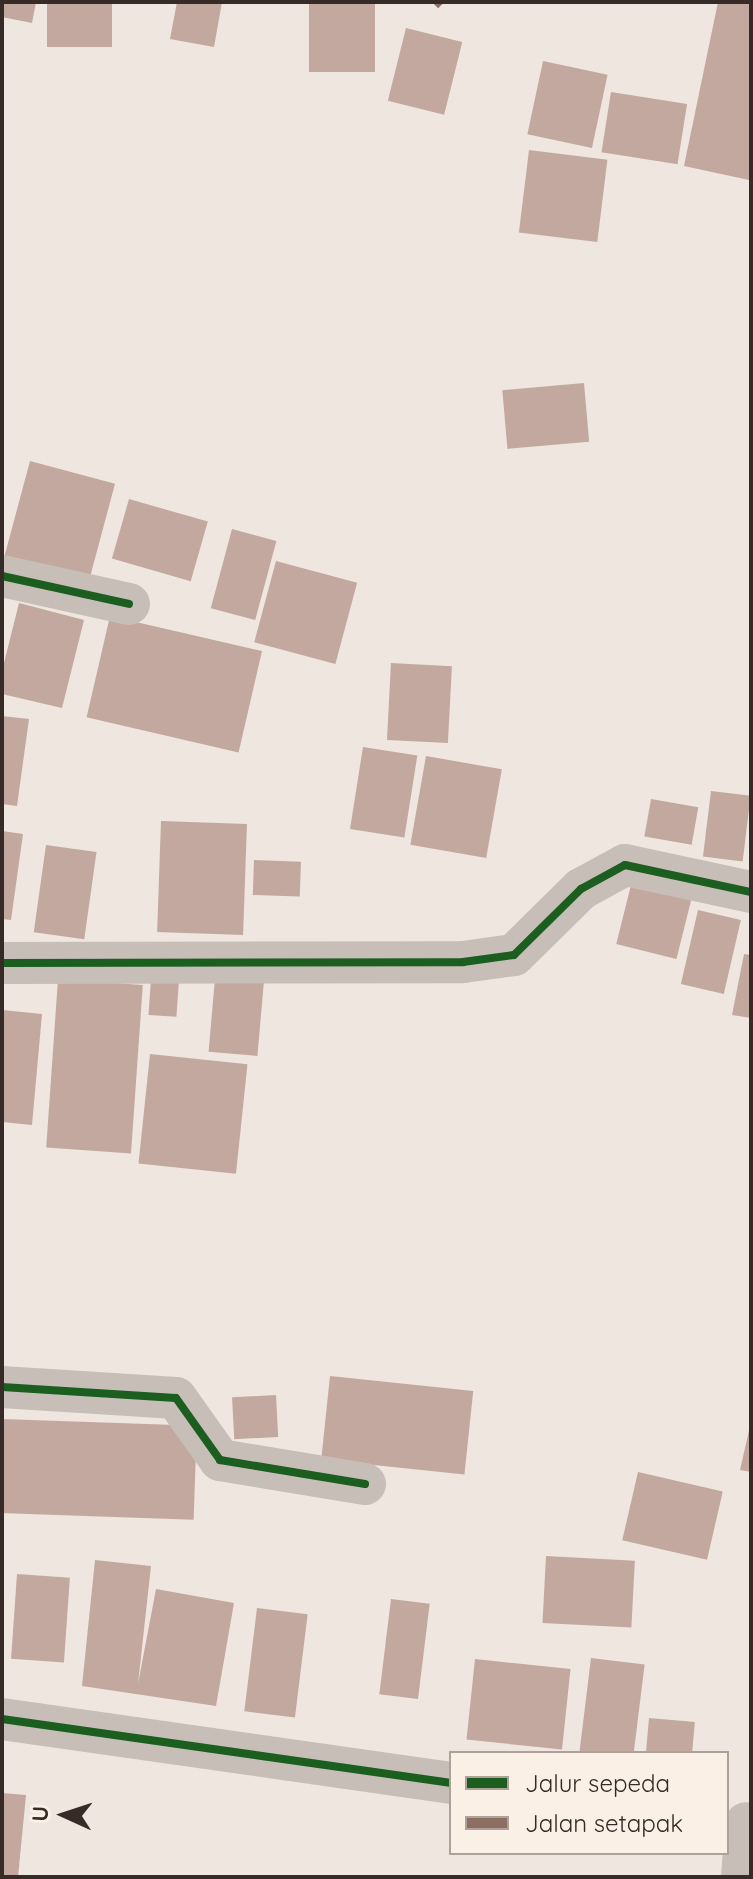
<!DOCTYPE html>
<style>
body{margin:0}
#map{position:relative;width:753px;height:1879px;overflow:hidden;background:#eee6df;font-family:Quicksand,sans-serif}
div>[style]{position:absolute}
.building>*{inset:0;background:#c3a89f;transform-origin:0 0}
.minor>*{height:42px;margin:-21px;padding:0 21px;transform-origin:21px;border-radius:21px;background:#c7beb8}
.quiet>*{height:6px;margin-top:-3px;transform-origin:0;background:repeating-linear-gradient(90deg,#8d6e63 0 12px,transparent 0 18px)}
.cycleway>*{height:8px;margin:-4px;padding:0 4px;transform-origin:4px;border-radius:4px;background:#1b5e20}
span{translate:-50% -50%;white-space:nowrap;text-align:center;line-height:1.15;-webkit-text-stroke:6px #fbf0e6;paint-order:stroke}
.frame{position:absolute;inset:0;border:4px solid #372b27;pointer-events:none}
.legend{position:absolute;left:449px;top:1751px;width:280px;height:104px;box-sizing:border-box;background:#fbf0e6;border:2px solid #ada19a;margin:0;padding:10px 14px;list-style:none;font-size:24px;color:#372b27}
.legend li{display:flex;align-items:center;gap:16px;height:40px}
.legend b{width:40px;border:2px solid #ada19a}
.north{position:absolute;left:24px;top:1775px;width:80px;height:80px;-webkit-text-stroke:6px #fbf0e6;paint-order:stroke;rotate:273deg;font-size:22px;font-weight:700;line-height:32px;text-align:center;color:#372b27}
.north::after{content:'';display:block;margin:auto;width:28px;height:36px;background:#372b27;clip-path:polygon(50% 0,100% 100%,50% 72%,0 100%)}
</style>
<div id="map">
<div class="building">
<i style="clip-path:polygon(2px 2px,36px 2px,32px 23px,2px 17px)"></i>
<i style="left:47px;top:2px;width:65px;height:45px"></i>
<i style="clip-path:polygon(177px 2px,222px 2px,214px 47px,170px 39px)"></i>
<i style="left:309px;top:2px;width:66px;height:70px"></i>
<i style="clip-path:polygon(718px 2px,751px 2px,749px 180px,684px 166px)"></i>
<i style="left:406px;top:28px;width:58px;height:75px;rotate:14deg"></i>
<i style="left:543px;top:61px;width:66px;height:75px;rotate:12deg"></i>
<i style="left:611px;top:92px;width:77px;height:61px;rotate:9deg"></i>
<i style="left:529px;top:150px;width:79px;height:83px;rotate:7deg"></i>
<i style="left:584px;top:383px;width:59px;height:82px;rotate:85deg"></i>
<i style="left:30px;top:461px;width:88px;height:102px;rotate:15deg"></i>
<i style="left:129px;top:499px;width:82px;height:62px;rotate:16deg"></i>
<i style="left:232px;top:529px;width:46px;height:82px;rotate:15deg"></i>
<i style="left:276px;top:561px;width:84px;height:84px;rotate:15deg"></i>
<i style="clip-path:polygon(19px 603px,84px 620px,62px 708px,2px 694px,2px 671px)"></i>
<i style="left:110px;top:616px;width:156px;height:104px;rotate:13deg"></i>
<i style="left:391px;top:663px;width:61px;height:77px;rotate:3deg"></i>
<i style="clip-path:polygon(2px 716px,29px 719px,17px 806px,2px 804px)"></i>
<i style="left:363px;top:747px;width:55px;height:83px;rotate:9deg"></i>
<i style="left:426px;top:756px;width:77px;height:90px;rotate:10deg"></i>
<i style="left:711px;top:791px;width:40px;height:66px;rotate:7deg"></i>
<i style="left:651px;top:799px;width:48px;height:38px;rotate:10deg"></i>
<i style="left:161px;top:821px;width:86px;height:111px;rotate:2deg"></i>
<i style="clip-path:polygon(2px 831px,23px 834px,11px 920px,2px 919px)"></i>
<i style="left:46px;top:845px;width:51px;height:88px;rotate:8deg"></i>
<i style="left:254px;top:860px;width:47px;height:35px;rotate:2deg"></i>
<i style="left:632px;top:881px;width:62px;height:65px;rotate:14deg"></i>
<i style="left:698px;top:910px;width:44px;height:76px;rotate:13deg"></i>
<i style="clip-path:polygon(744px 954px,751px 955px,751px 1018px,732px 1015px)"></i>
<i style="left:216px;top:967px;width:49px;height:85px;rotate:5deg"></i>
<i style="left:58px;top:979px;width:85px;height:169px;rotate:4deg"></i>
<i style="left:151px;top:979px;width:28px;height:36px;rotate:4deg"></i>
<i style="clip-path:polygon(2px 1010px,42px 1014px,32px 1125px,2px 1122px)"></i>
<i style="left:150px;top:1054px;width:98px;height:110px;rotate:6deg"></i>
<i style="left:330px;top:1376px;width:144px;height:84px;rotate:6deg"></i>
<i style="left:276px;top:1395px;width:42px;height:44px;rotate:87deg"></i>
<i style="left:2px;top:1419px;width:195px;height:94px;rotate:2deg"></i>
<i style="clip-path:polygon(750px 1426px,751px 1426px,751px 1472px,740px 1470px)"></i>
<i style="left:638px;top:1472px;width:87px;height:70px;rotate:13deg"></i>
<i style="left:546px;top:1556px;width:89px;height:67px;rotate:3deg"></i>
<i style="clip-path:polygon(95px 1560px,151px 1566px,138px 1684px,156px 1589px,234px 1603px,216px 1706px,82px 1686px)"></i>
<i style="left:17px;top:1574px;width:53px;height:85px;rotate:4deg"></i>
<i style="left:391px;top:1599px;width:39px;height:96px;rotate:7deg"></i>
<i style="left:257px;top:1608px;width:51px;height:104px;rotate:7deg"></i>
<i style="left:591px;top:1658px;width:54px;height:96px;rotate:7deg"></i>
<i style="left:475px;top:1659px;width:96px;height:81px;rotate:6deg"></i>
<i style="left:649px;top:1718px;width:46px;height:35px;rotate:5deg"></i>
<i style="clip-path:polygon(2px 1793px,26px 1795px,18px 1877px,2px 1877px)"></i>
</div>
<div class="minor">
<i style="left:2px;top:576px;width:130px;rotate:12.4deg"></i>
<i style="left:2px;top:963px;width:461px;rotate:-0.1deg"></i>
<i style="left:463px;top:962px;width:51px;rotate:-7.8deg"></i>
<i style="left:514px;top:955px;width:94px;rotate:-44.6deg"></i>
<i style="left:581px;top:889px;width:50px;rotate:-28.6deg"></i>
<i style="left:625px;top:865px;width:129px;rotate:12.1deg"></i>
<i style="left:2px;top:1387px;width:174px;rotate:3.6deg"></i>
<i style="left:176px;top:1398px;width:76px;rotate:54.6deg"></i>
<i style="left:220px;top:1460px;width:147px;rotate:9.4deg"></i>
<i style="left:2px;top:1719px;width:454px;rotate:8.1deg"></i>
<i style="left:742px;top:1877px;width:54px;rotate:-85.8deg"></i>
</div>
<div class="quiet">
<i style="left:436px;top:2px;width:6px;rotate:45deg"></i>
</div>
<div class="cycleway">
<i style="left:2px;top:576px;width:130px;rotate:12.4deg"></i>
<i style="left:2px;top:963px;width:461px;rotate:-0.1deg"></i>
<i style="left:463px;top:962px;width:51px;rotate:-7.8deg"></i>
<i style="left:514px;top:955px;width:94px;rotate:-44.6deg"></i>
<i style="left:581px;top:889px;width:50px;rotate:-28.6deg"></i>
<i style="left:625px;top:865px;width:129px;rotate:12.1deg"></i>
<i style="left:2px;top:1387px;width:174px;rotate:3.6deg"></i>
<i style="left:176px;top:1398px;width:76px;rotate:54.6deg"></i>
<i style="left:220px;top:1460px;width:147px;rotate:9.4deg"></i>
<i style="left:2px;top:1719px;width:454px;rotate:8.1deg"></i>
</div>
<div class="frame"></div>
<ul class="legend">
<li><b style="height:10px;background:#1b5e20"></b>Jalur sepeda</li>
<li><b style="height:10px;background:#8d6e63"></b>Jalan setapak</li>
</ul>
<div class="north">U</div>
</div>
